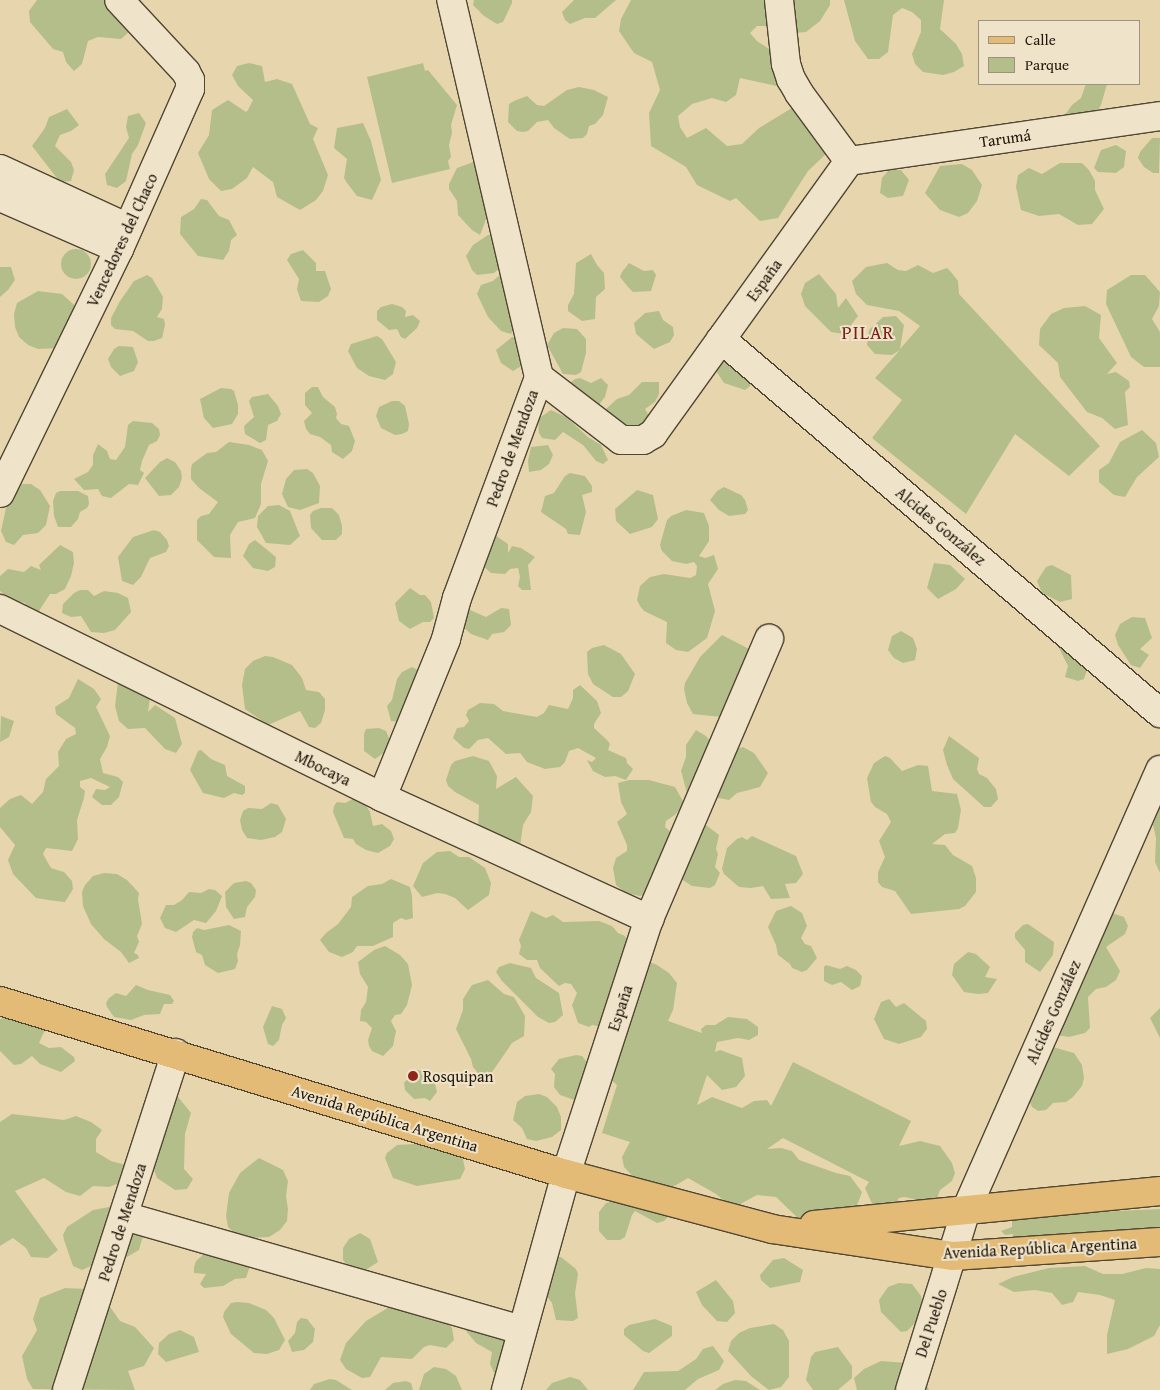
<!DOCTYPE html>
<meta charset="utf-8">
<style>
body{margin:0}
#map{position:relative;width:1160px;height:1390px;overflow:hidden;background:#e7d6ad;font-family:"Gentium Book Plus",serif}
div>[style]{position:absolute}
.green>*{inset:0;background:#b4be8a}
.round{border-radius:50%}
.roads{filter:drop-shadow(1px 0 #514632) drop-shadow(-1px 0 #514632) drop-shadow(0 1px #514632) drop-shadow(0 -1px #514632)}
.minor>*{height:28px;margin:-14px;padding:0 14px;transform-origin:14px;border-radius:14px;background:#efe4ca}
.major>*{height:28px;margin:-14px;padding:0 14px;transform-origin:14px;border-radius:14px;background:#e4bb76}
.dots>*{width:14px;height:14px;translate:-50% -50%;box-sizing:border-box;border:2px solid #efe4ca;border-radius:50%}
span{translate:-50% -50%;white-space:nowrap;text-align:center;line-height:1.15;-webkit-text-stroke:4px #efe4ca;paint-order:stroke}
.street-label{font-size:16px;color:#1f1609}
.poi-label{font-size:16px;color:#1f1609}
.left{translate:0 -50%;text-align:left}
.quarter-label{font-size:19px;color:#7a1f14;letter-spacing:1px}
.legend{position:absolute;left:978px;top:20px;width:162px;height:65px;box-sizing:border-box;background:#efe4ca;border:1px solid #9c927d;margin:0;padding:6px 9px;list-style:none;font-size:15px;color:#1f1609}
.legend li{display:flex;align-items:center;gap:10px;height:25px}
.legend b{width:25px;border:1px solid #9c927d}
</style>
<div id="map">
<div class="green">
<i style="clip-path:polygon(37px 0,133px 0,130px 31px,121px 39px,98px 37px,88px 41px,82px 64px,74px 71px,66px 62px,63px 52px,53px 49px,30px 22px,29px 11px)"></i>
<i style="clip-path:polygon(474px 0,512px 0,512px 3px,503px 22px,497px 24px,484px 16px,473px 5px)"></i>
<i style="clip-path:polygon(574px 0,616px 0,595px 18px,585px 18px,570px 24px,565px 20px,562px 12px)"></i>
<i style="clip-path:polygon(631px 0,830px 0,830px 5px,820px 21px,806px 32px,795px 33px,771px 26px,757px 26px,750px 33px,757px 41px,772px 51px,781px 87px,740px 78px,736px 95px,726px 102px,712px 98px,692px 104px,678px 116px,680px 127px,687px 138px,706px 128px,727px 146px,742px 144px,759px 128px,805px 100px,828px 152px,808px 171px,778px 218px,760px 221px,736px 198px,730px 201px,697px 185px,686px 167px,651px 146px,649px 113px,660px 90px,652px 62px,634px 53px,619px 31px,621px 19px)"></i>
<i style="clip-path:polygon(844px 0,944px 0,940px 29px,956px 44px,962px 54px,964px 66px,954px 72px,943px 75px,923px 72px,915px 64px,912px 54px,921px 32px,921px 20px,912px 12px,902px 8px,893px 15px,888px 52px,879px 59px,868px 59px,855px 41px)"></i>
<i style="clip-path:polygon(249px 63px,262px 66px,265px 82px,277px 79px,292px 84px,310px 124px,318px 128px,313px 139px,328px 175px,323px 191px,316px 200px,300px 210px,277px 197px,273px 182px,253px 167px,247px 178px,232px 189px,221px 191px,209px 179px,198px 153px,209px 135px,212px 110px,228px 100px,246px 112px,248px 110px,253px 100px,238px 86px,232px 75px,237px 66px)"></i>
<i style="clip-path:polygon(423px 63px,425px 71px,428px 70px,457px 105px,451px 125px,452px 133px,449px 145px,451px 157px,448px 161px,450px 169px,392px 183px,367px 77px)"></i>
<i style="clip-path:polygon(1086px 84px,1107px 84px,1101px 105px,1089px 125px,1069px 126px,1065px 115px,1072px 105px,1081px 98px)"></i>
<i style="clip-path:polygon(579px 87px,594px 90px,608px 97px,603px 115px,595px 124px,589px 126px,587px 134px,583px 138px,570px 139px,554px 128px,548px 120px,537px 122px,528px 131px,523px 132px,517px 131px,508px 122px,509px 104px,514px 101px,527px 96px,537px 105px,544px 106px,567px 90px)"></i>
<i style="clip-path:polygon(67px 109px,79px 125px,71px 131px,60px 135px,55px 146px,71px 162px,74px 170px,71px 181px,60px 182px,32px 146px,45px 128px,49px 117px)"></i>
<i style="clip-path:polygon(139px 113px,146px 123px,138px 145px,132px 154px,126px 181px,117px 188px,107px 185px,105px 174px,129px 138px,126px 127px,128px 116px)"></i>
<i style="clip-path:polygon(363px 123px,371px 141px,381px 180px,372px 200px,357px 196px,347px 183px,344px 178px,347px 159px,334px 148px,337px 128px)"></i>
<i style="clip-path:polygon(1152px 138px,1160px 138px,1159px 173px,1153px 173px,1144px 167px,1138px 158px,1140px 152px)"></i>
<i style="clip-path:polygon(1116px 145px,1126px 151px,1124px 167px,1116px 173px,1098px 172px,1094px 168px,1101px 150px)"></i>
<i style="clip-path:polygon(476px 161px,492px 204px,480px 235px,472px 230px,458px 215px,457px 201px,449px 189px,449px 184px,457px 168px)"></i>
<i style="clip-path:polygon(1060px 163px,1082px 163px,1089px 170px,1095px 181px,1095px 190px,1104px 209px,1092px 224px,1078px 225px,1059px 214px,1039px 216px,1021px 210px,1016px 187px,1018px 175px,1029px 168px,1042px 174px)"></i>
<i style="clip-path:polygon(962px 164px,972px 170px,982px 185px,977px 201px,968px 213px,959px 217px,940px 210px,925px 193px,940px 166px)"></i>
<i style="clip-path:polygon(889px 170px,901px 170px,909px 180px,903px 196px,888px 198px,880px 193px,882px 178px)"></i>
<i style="clip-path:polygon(201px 199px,207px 200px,219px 216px,229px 220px,237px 235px,231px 240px,229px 251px,223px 260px,198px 256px,180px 234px,181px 217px,194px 209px)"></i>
<i style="clip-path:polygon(488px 235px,496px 235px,503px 265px,494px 273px,477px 275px,472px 270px,466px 256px,473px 245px)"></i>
<i class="round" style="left:61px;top:249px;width:30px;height:30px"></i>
<i style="clip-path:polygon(303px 250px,316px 263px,316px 271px,325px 271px,331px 289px,328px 296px,319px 302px,301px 301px,297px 289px,299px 279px,287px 260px,291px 254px)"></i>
<i style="clip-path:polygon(591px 254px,597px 265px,604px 273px,605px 289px,596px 297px,595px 319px,582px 321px,568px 311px,568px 305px,574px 294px,576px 263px)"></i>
<i style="clip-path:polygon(629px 263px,644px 271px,653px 270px,656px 275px,651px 291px,633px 292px,628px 287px,620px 277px,622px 272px)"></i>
<i style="clip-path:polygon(887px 263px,898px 270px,906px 271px,918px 265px,933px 273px,947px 268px,951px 272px,958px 281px,959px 294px,1100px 446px,1069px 476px,1015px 434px,966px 514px,872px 438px,902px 400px,875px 378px,900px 350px,892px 355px,875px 354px,867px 345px,869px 330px,883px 317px,896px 316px,904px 325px,900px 349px,920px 326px,899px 311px,867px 305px,856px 294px,852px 281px,866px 267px)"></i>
<i style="clip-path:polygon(0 267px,11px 267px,15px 280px,8px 290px,0 297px)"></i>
<i style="clip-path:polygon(505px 270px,514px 329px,511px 334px,501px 331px,488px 317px,477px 294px,481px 285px,493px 281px)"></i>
<i style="clip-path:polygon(819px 274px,836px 294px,838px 308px,846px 298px,858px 316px,844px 334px,831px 332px,805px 306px,801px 294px,805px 283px)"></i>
<i style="clip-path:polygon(147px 275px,152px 278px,163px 297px,162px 309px,157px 317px,164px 319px,165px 325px,162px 338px,154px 341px,148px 341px,133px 331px,115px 329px,111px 325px,111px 318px,120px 301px,134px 281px)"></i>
<i style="clip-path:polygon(1131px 275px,1145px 275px,1160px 292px,1159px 306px,1152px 319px,1160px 332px,1160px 367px,1144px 367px,1131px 357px,1106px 304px,1107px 290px)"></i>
<i style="clip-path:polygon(38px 291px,62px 294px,83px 313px,60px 348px,38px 349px,28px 345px,19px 337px,15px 327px,14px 314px,17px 303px)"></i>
<i style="clip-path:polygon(392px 304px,402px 307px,406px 311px,405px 317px,413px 315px,420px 321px,417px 328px,405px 339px,401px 337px,397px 329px,389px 330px,377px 320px,377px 311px,381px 307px)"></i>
<i style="clip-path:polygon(1085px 306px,1101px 315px,1099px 338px,1117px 363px,1107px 374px,1116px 372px,1129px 381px,1130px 387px,1125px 392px,1128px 425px,1115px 429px,1102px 418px,1087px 412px,1060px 377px,1058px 363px,1039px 345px,1040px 329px,1051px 314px,1064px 308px)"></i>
<i style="clip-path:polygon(659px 311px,663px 320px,673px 327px,674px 335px,670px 342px,654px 349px,636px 334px,634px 323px,645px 313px)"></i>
<i style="clip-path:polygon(563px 328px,577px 329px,586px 339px,586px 353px,581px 372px,576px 375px,563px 374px,547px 345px,554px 333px)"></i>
<i style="clip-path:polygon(377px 336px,382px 339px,396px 362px,393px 374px,385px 380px,369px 376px,357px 368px,348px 351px,351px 344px)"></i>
<i style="clip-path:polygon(512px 337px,524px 340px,523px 365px,513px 371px,501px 363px,496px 350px)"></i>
<i style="clip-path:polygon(119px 346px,133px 347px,138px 362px,134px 371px,120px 376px,111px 367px,108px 359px,114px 349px)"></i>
<i style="clip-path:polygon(749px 347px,759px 353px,761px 358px,754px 383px,745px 390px,724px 383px,705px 354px)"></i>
<i style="clip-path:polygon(580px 378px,591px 383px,601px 378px,608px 385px,605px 397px,597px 407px,566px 386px,575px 379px)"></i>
<i style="clip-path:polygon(642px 382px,659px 382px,659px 394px,655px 402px,645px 409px,651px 419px,635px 437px,606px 414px,606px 409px,617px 399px,629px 395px)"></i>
<i style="clip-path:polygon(312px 387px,318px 387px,323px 397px,335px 407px,337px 414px,336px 418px,341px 424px,349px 426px,355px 441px,352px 451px,343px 459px,332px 452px,331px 445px,320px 437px,310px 434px,306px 429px,304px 421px,312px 413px,305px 405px,305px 393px)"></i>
<i style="clip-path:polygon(221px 388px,231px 389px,234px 391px,238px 405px,238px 414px,232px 424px,213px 428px,204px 418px,200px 399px)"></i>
<i style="clip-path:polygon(268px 394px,278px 406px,281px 414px,277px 421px,268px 425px,266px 440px,260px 443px,245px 434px,244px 426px,254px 417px,249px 401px,252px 397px)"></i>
<i style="clip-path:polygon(392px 401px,399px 401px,405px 406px,409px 424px,408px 431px,402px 434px,395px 435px,381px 428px,376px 416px,379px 407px)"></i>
<i style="clip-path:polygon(551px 410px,566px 417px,588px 437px,601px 445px,608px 460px,603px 464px,596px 461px,583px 445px,563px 432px,555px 440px,542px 438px,539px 433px,538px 419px)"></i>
<i style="clip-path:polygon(133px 421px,152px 423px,159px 429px,160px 435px,157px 441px,149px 445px,142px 461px,140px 470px,144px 473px,138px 485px,129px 484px,111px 498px,102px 496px,98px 489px,84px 490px,74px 479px,88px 472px,93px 465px,93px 455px,98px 444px,107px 451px,110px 459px,116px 460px,125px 447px,128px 425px)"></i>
<i style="clip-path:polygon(1142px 430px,1156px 443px,1159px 457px,1137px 477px,1125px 497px,1114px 495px,1099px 482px,1099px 470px,1109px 463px,1120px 442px)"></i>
<i style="clip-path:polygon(229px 442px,249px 445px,262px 450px,268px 461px,261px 484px,261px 504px,255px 518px,238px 522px,230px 535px,231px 558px,214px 557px,197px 540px,197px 520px,201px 516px,209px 514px,218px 502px,199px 488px,191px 479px,191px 469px,192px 464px,207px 453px,216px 452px)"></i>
<i style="clip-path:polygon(548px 445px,553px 455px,549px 464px,541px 470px,529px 472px,528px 461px,531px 447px)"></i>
<i style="clip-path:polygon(167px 458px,175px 462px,181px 471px,182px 478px,179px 487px,171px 495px,159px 496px,145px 478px,160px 462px)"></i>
<i style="clip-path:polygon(307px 469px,313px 473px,320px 486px,319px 503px,300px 510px,288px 507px,282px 494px,286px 479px,294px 470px)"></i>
<i style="clip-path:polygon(570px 473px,585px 476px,592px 486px,592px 492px,582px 495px,586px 512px,580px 535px,568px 534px,566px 529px,541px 512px,545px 496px,554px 493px,565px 476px)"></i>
<i style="clip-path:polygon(22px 484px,31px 484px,40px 490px,50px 506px,46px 525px,38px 533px,23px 535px,14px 545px,6px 542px,1px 531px,6px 508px)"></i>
<i style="clip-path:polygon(724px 487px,741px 495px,745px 500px,748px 510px,745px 514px,729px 516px,719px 510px,710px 500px,717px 491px)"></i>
<i style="clip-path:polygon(637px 490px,653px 495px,658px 519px,652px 527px,630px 534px,616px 521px,615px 509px)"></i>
<i style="clip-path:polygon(60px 491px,78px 491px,88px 496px,89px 504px,87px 508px,80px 512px,78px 519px,71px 527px,58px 527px,54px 516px,53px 501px,56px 493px)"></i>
<i style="clip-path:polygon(279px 505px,290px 511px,300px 536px,290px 545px,266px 543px,257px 527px,258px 516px,268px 506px)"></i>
<i style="clip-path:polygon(321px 508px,332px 508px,339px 515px,342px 526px,342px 534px,336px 540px,322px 540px,311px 528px,310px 515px,313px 511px)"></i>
<i style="clip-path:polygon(686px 510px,704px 513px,709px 526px,709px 541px,699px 556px,705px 558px,714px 555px,718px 569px,708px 584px,715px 611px,707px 638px,688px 652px,676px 650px,666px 643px,667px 622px,644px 611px,640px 606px,637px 600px,640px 586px,650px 577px,664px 574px,690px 578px,696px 575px,697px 566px,694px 562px,686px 564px,672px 561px,662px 551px,660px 545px,667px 520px,671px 516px)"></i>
<i style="clip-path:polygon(154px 530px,160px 532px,167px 540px,169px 546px,166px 552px,150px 558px,141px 577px,133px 585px,122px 581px,118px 557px,133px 537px)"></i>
<i style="clip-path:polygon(495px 535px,508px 544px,508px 553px,512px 546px,521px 548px,535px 557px,528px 565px,531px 590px,522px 590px,518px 586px,520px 577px,518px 568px,510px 569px,505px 574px,491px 573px,482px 565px)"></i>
<i style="clip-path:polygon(255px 540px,276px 557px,275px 567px,268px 571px,253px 568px,243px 556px,249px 544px)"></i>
<i style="clip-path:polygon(60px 545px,73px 552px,74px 563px,71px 576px,65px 589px,56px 594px,50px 594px,37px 614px,26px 610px,25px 603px,14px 601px,0 591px,0 576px,8px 569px,24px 572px,31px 566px,41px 570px,39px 565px)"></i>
<i style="clip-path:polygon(934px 563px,950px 565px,965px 579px,956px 589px,938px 599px,927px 588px)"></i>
<i style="clip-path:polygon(1052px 565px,1071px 575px,1072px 599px,1060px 602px,1042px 593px,1037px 581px,1046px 567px)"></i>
<i style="clip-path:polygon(410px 588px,420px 595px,425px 595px,431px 602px,434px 618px,430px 622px,423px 622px,410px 629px,399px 621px,395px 603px)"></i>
<i style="clip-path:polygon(80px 590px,88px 590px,94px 596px,104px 591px,118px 593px,128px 598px,131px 612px,115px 630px,104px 633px,91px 632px,81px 616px,71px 617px,62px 613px,63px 604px,74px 593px)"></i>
<i style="clip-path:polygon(501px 608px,509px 609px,511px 625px,504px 632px,492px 634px,488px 640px,471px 634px,461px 625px,465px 614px,470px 610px,486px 617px)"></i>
<i style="clip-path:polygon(1132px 617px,1145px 618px,1152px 638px,1140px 649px,1149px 655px,1140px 668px,1131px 665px,1118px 645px,1115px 635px,1120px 624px)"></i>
<i style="clip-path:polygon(901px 631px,913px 638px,917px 649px,915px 660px,903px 663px,894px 658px,888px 650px,892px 636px)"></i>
<i style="clip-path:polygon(722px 635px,753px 651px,721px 717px,693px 714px,687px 703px,684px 689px,685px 683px,700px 657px)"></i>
<i style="clip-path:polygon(604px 645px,621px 654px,635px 674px,628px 691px,621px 697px,613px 697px,593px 684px,588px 674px,587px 652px,592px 648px)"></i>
<i style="clip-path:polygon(1058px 646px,1066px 646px,1088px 666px,1084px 679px,1078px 681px,1065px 677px,1068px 666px)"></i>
<i style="clip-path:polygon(265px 656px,273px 657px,292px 665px,302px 678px,306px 690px,319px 692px,325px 699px,325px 710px,321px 723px,315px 728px,309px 727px,300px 711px,268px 725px,245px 709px,242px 685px,245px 669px,253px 661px)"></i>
<i style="clip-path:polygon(412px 667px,420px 671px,401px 722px,391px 721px,387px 706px,392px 700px,397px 679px,402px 672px)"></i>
<i style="clip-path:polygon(78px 679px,94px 689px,101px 699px,96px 707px,110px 736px,107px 747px,100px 759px,103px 773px,118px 777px,123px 782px,119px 797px,111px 805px,102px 805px,92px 797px,96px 789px,105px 790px,110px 787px,91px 778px,80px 781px,80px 787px,85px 791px,84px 798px,77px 820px,78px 839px,72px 851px,46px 848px,43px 854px,51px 868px,64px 872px,72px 881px,73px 889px,65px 902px,48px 900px,36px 898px,13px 874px,8px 860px,15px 845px,0 827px,0 808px,10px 799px,21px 795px,32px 804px,43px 792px,46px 779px,59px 766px,58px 752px,66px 739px,76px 734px,75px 728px,56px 714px,55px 707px,69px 698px)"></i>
<i style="clip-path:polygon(118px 682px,150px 697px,148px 712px,155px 705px,175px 718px,182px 744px,176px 753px,165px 749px,145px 728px,128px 729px,119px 721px,115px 706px)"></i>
<i style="clip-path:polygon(580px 685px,597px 701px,601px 713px,594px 724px,594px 728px,607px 740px,610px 744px,608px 750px,626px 758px,627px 763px,633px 769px,626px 780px,615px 776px,605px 777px,593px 771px,587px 760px,592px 762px,596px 758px,578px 748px,569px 751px,565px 762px,560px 767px,545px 769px,527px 762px,520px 753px,506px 754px,488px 738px,478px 740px,469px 749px,464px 748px,453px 738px,457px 728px,464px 727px,469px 721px,466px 715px,468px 710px,480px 703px,494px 704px,503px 711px,537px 717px,544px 713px,549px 705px,568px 709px,573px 698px,573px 690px)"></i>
<i style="clip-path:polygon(1px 716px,14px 721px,9px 737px,0 742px)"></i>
<i style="clip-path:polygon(379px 728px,386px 731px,389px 738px,388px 750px,375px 759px,364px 751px,364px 734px,366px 729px)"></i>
<i style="clip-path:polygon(696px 730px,706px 736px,715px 747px,728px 751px,743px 747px,754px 753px,768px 773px,760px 787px,737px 793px,729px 800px,713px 797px,698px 805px,687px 793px,681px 771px,686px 757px,686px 745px)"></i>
<i style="clip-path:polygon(949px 736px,979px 758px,977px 769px,979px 774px,987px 778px,996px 789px,998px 799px,991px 807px,984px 807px,953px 779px,947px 765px,943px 750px)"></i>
<i style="clip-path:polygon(201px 750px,211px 759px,225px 765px,227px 776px,245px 786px,245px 793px,242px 795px,234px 793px,224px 798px,203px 793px,190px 770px,198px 751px)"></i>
<i style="clip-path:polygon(473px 756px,489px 761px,497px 776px,496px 789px,516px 777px,533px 796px,531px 812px,523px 825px,520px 847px,478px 832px,479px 805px,455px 792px,448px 786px,446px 780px,451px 765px,455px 761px)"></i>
<i style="clip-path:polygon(885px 756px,890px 758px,902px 771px,918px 765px,928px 766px,932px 791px,957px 794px,961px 810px,958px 828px,955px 833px,945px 834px,932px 844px,945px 845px,953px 855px,972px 866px,976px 878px,976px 892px,965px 906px,959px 909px,911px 914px,895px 891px,882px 887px,878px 882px,878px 872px,885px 857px,879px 841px,891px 822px,887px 814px,875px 807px,871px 802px,867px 778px,874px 763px)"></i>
<i style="clip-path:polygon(629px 780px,649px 780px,675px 787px,684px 803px,676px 814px,666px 821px,665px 827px,673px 834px,699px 825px,706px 825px,719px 835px,716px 849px,718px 854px,715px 867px,720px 873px,715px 885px,710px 888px,692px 886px,681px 879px,656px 873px,651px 875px,645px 894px,640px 896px,626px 893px,616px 885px,613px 868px,616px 858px,627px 851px,627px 845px,617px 822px,627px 814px,621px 802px,618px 783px)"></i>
<i style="clip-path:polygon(1160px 784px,1160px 873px,1155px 862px,1156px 838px,1153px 825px,1156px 817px,1154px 810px)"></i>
<i style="clip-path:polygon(353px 799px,362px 799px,370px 812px,373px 826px,382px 824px,391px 831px,394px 839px,390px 846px,378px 853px,366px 850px,356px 844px,353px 839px,344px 838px,333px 812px,334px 806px,337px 802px,345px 803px)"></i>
<i style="clip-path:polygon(271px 803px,278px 805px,286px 819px,282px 832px,275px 837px,261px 840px,247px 838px,242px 830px,240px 820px,243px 811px,248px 808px,262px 809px)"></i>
<i style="clip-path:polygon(752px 836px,796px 856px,803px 874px,796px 883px,785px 884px,790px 898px,771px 899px,763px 886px,751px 888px,739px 887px,724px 874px,722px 869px,727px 848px,737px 839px,742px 837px,747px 840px)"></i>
<i style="clip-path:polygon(450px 851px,459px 857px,469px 857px,485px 868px,491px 883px,489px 895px,468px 910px,455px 898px,445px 894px,437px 893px,422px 897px,413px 886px,423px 863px,437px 852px)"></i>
<i style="clip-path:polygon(104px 873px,117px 874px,127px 880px,139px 893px,138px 899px,142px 924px,137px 936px,139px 942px,134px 953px,138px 955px,139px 958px,129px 963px,121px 952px,104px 939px,91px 924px,83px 906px,82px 892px,85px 885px,93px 876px)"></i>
<i style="clip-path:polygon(391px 879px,410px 887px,412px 896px,413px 918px,406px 920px,401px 918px,393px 923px,393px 937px,373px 946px,357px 946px,353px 952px,342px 957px,329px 952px,320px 940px,326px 933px,338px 924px,351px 907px,352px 897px,368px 886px,382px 884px)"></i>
<i style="clip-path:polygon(246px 881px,251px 883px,256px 890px,255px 897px,247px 907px,245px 917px,234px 919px,226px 907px,225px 892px,234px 883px)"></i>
<i style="clip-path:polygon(209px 889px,215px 890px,222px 896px,216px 911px,206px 923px,194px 920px,176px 932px,165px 928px,160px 918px,166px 905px,174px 905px,182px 900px,189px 892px,201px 893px)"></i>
<i style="clip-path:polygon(791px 906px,802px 913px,807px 926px,801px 938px,805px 944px,811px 946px,817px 958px,807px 970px,802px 972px,792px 968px,790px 964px,778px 955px,776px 945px,768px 927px,776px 911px)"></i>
<i style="clip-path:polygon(531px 911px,546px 918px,553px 915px,563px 922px,599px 921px,612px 926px,618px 933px,625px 936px,628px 943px,603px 1031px,597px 1026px,592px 1025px,589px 1027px,578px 1023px,572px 1005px,577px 993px,571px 984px,565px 983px,559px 986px,540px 968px,537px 960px,527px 960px,519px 954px,521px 946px,519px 940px)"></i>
<i style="clip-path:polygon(1112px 913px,1124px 917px,1128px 926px,1125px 934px,1106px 947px,1120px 971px,1116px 980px,1106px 987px,1096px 989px,1088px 997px,1090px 1028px,1085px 1033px,1069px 1037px,1057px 1035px)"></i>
<i style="clip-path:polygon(1028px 924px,1054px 942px,1053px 955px,1040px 972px,1025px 962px,1025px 950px,1015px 938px,1015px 933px,1023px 925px)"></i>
<i style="clip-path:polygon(229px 925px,241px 931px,240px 945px,237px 954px,238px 961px,235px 969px,218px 973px,205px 965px,202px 955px,196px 952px,192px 937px,193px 932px,197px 928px,204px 930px)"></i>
<i style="clip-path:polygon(385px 946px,400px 955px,408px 964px,412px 985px,407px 1005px,401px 1014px,395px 1015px,391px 1021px,396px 1031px,393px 1046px,383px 1056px,372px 1051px,369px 1046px,368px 1040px,372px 1028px,366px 1022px,360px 1021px,361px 1010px,366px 1002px,368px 987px,360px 974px,358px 962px,374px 950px)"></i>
<i style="clip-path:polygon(968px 952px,976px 954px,990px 967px,985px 977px,997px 979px,988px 993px,978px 994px,964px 992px,952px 975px,954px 964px)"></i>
<i style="clip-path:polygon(638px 961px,650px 962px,657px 965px,669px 973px,677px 983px,673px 1010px,668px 1021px,702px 1033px,701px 1029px,706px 1025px,715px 1025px,728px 1017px,747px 1019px,758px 1027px,758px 1035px,749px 1040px,738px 1038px,717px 1042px,715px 1052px,720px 1050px,742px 1058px,745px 1076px,736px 1087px,722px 1090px,707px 1075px,697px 1105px,712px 1097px,742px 1108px,754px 1101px,767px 1100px,771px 1106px,793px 1062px,911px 1121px,899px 1146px,920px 1141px,940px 1146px,952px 1163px,955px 1173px,952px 1181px,940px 1190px,936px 1201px,929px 1203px,905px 1197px,899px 1198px,893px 1207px,873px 1206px,865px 1188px,869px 1182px,783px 1138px,767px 1149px,781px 1148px,792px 1151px,799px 1160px,836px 1173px,850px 1176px,862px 1192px,856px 1208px,800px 1220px,776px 1197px,757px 1195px,733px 1208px,716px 1194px,688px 1178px,666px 1191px,643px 1187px,624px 1167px,622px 1157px,630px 1142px,602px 1133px,617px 1085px,608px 1077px,618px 1036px,628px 1031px,621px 1023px)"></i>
<i style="clip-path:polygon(510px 963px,531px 968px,536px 978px,559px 993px,563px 1015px,555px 1022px,549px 1023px,538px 1017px,502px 981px,496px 972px,499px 967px)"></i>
<i style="clip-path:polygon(826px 965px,840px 969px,847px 966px,856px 970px,862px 976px,860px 986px,852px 990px,841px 982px,832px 985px,824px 981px,824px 967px)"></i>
<i style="clip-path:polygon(488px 980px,504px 994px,514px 997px,525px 1016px,524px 1036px,512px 1043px,490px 1075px,478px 1073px,473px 1067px,471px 1059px,456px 1029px,463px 1010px,463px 999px,472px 985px)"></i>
<i style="clip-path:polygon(136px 985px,148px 990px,170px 995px,174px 1001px,172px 1004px,164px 1004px,160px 1014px,144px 1015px,131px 1020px,114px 1017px,107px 1007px,106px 1003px,109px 998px,116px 993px,126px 996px)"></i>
<i style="clip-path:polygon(889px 999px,896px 1007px,904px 1003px,926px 1021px,927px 1029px,921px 1037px,899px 1044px,884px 1039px,874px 1019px,881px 1002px)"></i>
<i style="clip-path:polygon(272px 1006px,282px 1009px,286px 1018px,282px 1025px,279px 1040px,273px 1046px,268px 1044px,263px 1027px)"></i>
<i style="clip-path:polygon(1160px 1008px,1160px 1038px,1150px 1018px)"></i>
<i style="clip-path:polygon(9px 1017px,51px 1027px,44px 1032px,39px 1043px,49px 1048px,61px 1047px,74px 1057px,75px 1061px,61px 1072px,40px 1064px,32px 1056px,21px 1064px,14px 1065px,0 1051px,0 1019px)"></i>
<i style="clip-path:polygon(1034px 1038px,1049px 1046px,1074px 1053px,1082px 1065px,1084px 1078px,1082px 1086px,1073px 1097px,1066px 1102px,1053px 1103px,1046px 1110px,1038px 1111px,1032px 1107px,1028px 1097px,1024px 1059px,1024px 1045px)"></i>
<i style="clip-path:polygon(576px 1055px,582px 1056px,593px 1070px,580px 1102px,560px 1095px,554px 1087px,555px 1074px,551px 1069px,559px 1059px)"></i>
<i style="clip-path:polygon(416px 1070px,425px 1071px,434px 1080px,437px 1092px,430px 1101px,425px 1098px,414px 1099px,405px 1090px,404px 1083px)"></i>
<i style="clip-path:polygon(175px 1093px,191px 1113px,185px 1134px,184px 1169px,193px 1179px,187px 1189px,175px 1190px,157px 1178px,153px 1167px)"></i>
<i style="clip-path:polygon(539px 1094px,547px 1097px,557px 1107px,561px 1117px,561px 1130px,552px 1137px,536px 1141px,527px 1139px,522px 1128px,513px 1120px,517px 1102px,525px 1096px)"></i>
<i style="clip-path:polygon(12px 1114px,64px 1120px,76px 1116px,91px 1122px,102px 1130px,96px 1139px,96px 1152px,111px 1161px,126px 1165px,127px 1180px,109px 1187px,93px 1186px,80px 1196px,66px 1192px,44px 1178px,15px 1191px,58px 1250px,48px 1258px,31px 1257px,26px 1248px,13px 1238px,0 1246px,0 1122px)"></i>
<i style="clip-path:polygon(426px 1139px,461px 1150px,465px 1169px,460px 1179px,417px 1186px,393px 1178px,385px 1158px,387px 1153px,397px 1145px,415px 1144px)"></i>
<i style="clip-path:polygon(259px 1158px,283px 1170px,288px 1181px,286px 1196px,288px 1209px,287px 1221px,280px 1230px,269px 1237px,247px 1238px,236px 1235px,228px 1227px,226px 1216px,229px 1193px,240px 1173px)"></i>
<i style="clip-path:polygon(126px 1197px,143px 1206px,148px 1222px,146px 1236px,142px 1239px,139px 1250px,127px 1257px,93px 1265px,82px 1270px,73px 1266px,64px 1240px,63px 1235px,67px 1227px,93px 1210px,109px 1207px)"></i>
<i style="clip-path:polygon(623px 1199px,665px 1212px,668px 1217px,664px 1221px,657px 1223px,635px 1211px,632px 1215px,625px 1237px,620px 1240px,607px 1240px,599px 1231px,599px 1212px,606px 1203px)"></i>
<i style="clip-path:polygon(1160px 1209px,1160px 1240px,1014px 1248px,1013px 1234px,1005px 1235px,1001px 1231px,1012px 1227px,1012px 1216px)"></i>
<i style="clip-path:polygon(360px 1233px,370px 1239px,378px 1262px,359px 1274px,350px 1269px,343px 1260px,343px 1248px,349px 1239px)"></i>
<i style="clip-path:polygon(206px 1252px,230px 1258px,240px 1265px,250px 1266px,246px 1278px,235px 1279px,223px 1286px,204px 1288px,200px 1284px,206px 1274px,194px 1273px,194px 1267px,196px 1261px)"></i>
<i style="clip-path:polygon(561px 1257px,576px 1269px,578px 1274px,575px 1293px,578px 1318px,573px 1321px,556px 1320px,552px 1303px,544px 1293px,556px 1258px)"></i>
<i style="clip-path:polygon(784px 1258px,803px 1270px,800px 1282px,770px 1288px,761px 1280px,760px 1275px,773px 1260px)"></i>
<i style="clip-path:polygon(1085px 1266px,1103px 1274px,1122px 1274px,1146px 1268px,1160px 1269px,1160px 1325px,1154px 1336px,1128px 1349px,1107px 1354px,1107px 1335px,1115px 1300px,1100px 1295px,1078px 1292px,1073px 1302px,1062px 1305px,1052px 1293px,1035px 1290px,1014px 1292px,998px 1284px,1013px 1277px,1049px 1268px)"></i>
<i style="clip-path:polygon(716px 1280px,733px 1301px,735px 1313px,727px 1322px,717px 1321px,702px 1305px,696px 1292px)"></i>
<i style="clip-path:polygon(899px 1283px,912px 1284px,921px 1296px,923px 1308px,919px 1319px,907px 1331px,901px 1332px,881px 1312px,879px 1300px,888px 1287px)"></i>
<i style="clip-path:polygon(65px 1288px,85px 1289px,108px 1304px,120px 1321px,135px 1327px,154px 1348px,144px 1366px,128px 1371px,135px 1390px,33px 1389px,27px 1379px,22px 1356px,37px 1330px,33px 1319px,40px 1298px)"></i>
<i style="clip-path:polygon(237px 1302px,249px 1303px,266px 1310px,274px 1318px,285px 1340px,279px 1350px,267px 1354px,254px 1353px,231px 1334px,223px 1317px,224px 1312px,231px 1303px)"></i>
<i style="clip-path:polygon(391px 1306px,441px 1316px,452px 1328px,454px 1340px,446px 1348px,430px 1345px,424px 1347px,412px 1359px,381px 1357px,370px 1377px,362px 1378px,346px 1369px,340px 1360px,346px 1343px,366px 1321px)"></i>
<i style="clip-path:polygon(301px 1318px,307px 1319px,315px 1329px,313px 1342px,304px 1350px,292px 1352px,288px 1341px,295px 1333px,297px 1322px)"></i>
<i style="clip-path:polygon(655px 1319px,672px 1326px,672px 1336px,649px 1353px,643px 1351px,624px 1335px,624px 1329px,629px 1325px)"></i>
<i style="clip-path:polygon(774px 1324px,783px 1330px,789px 1341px,789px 1377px,781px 1387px,769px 1390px,752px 1377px,728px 1351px,731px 1341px,739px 1333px,750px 1328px)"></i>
<i style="clip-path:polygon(464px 1325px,501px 1332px,510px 1349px,502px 1374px,495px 1375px,490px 1364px,492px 1352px,476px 1343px,466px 1331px)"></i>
<i style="clip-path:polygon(180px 1330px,194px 1337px,199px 1352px,166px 1362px,158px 1354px,159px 1343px,169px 1334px)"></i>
<i style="clip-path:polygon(713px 1346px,724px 1361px,719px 1370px,698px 1379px,685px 1390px,633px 1390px,644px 1372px,678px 1371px,696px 1359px,703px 1349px)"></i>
<i style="clip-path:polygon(838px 1347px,852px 1366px,852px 1378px,838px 1390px,813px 1390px,806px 1380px,811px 1357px,815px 1352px)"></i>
<i style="clip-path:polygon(881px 1361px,907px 1363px,921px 1373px,929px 1390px,857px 1390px,854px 1378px,864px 1369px)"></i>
<i style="clip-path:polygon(434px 1367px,446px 1369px,456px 1376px,462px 1390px,419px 1390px,424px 1374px)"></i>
<i style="clip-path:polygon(570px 1377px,580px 1380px,588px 1390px,546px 1390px,552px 1383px)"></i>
<i style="clip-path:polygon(330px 1379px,336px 1380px,352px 1390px,310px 1390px,314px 1384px)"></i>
<i style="clip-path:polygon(735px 1380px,746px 1381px,760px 1390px,715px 1390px,723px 1384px)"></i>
<i style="clip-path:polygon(406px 1381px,411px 1383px,413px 1390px,385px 1390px,393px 1383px)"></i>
</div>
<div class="roads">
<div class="minor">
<i style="left:779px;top:0;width:64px;rotate:83.8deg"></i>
<i style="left:786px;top:64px;width:16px;rotate:72deg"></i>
<i style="left:791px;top:79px;width:16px;rotate:60deg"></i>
<i style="left:799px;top:93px;width:84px;rotate:53.7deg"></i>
<i style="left:849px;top:161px;width:314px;rotate:-8.2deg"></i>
<i style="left:0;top:169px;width:141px;rotate:24.7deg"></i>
<i style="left:0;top:197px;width:130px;rotate:23.6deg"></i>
<i style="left:721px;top:339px;width:577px;rotate:40.43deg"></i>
<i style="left:539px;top:377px;width:103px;rotate:37.5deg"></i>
<i style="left:621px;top:440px;width:22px"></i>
<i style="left:643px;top:440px;width:12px;rotate:-31deg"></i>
<i style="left:653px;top:434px;width:336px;rotate:-54.3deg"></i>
<i style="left:0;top:493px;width:271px;rotate:-64deg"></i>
<i style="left:119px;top:249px;width:175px;rotate:-66.1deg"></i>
<i style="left:190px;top:89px;width:9px;rotate:-90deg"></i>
<i style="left:190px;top:80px;width:9px;rotate:-117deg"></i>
<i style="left:186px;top:72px;width:98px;rotate:-132.9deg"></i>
<i style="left:0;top:609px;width:426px;rotate:26.2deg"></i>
<i style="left:382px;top:797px;width:294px;rotate:24.6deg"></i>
<i style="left:382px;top:797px;width:170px;rotate:-67.9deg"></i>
<i style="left:446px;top:639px;width:42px;rotate:-75deg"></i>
<i style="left:457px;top:598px;width:236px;rotate:-69.6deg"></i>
<i style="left:539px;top:377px;width:387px;rotate:-103.1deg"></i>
<i style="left:124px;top:1216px;width:414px;rotate:16deg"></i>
<i style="left:67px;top:1390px;width:354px;rotate:-72.1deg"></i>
<i style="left:506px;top:1390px;width:224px;rotate:-74.5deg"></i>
<i style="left:566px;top:1174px;width:268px;rotate:-72deg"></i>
<i style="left:649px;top:919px;width:305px;rotate:-66.8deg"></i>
<i style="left:910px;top:1390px;width:189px;rotate:-72.7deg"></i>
<i style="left:966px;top:1210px;width:481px;rotate:-66.2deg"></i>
</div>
<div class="major">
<i style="left:0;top:1001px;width:592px;rotate:17deg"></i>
<i style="left:566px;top:1174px;width:213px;rotate:14.9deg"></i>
<i style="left:772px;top:1229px;width:183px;rotate:8.5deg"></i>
<i style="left:953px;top:1256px;width:207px;rotate:-3.9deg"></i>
<i style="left:814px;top:1225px;width:348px;rotate:-5.6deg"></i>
</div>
</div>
<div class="dots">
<i style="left:413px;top:1076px;background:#8f2418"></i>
</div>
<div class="street-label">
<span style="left:1005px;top:138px;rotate:-8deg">Tarumá</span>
<span style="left:122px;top:240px;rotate:-65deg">Vencedores del Chaco</span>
<span style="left:764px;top:280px;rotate:-54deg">España</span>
<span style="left:512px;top:448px;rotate:-70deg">Pedro de Mendoza</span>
<span style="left:941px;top:526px;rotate:40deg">Alcides González</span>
<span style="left:323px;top:768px;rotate:26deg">Mbocaya</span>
<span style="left:620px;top:1008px;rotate:-72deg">España</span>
<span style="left:1053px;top:1012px;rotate:-66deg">Alcides González</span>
<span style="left:385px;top:1118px;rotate:17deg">Avenida República Argentina</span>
<span style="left:122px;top:1222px;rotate:-72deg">Pedro de Mendoza</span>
<span style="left:1040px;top:1248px;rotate:-3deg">Avenida República Argentina</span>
<span style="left:931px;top:1323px;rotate:-72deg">Del Pueblo</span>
</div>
<div class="poi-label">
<span class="left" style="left:423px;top:1076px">Rosquipan</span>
</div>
<div class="quarter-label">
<span style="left:868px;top:333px">PILAR</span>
</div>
<ul class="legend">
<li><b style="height:6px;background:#e4bb76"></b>Calle</li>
<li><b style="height:14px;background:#b4be8a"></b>Parque</li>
</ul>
</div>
